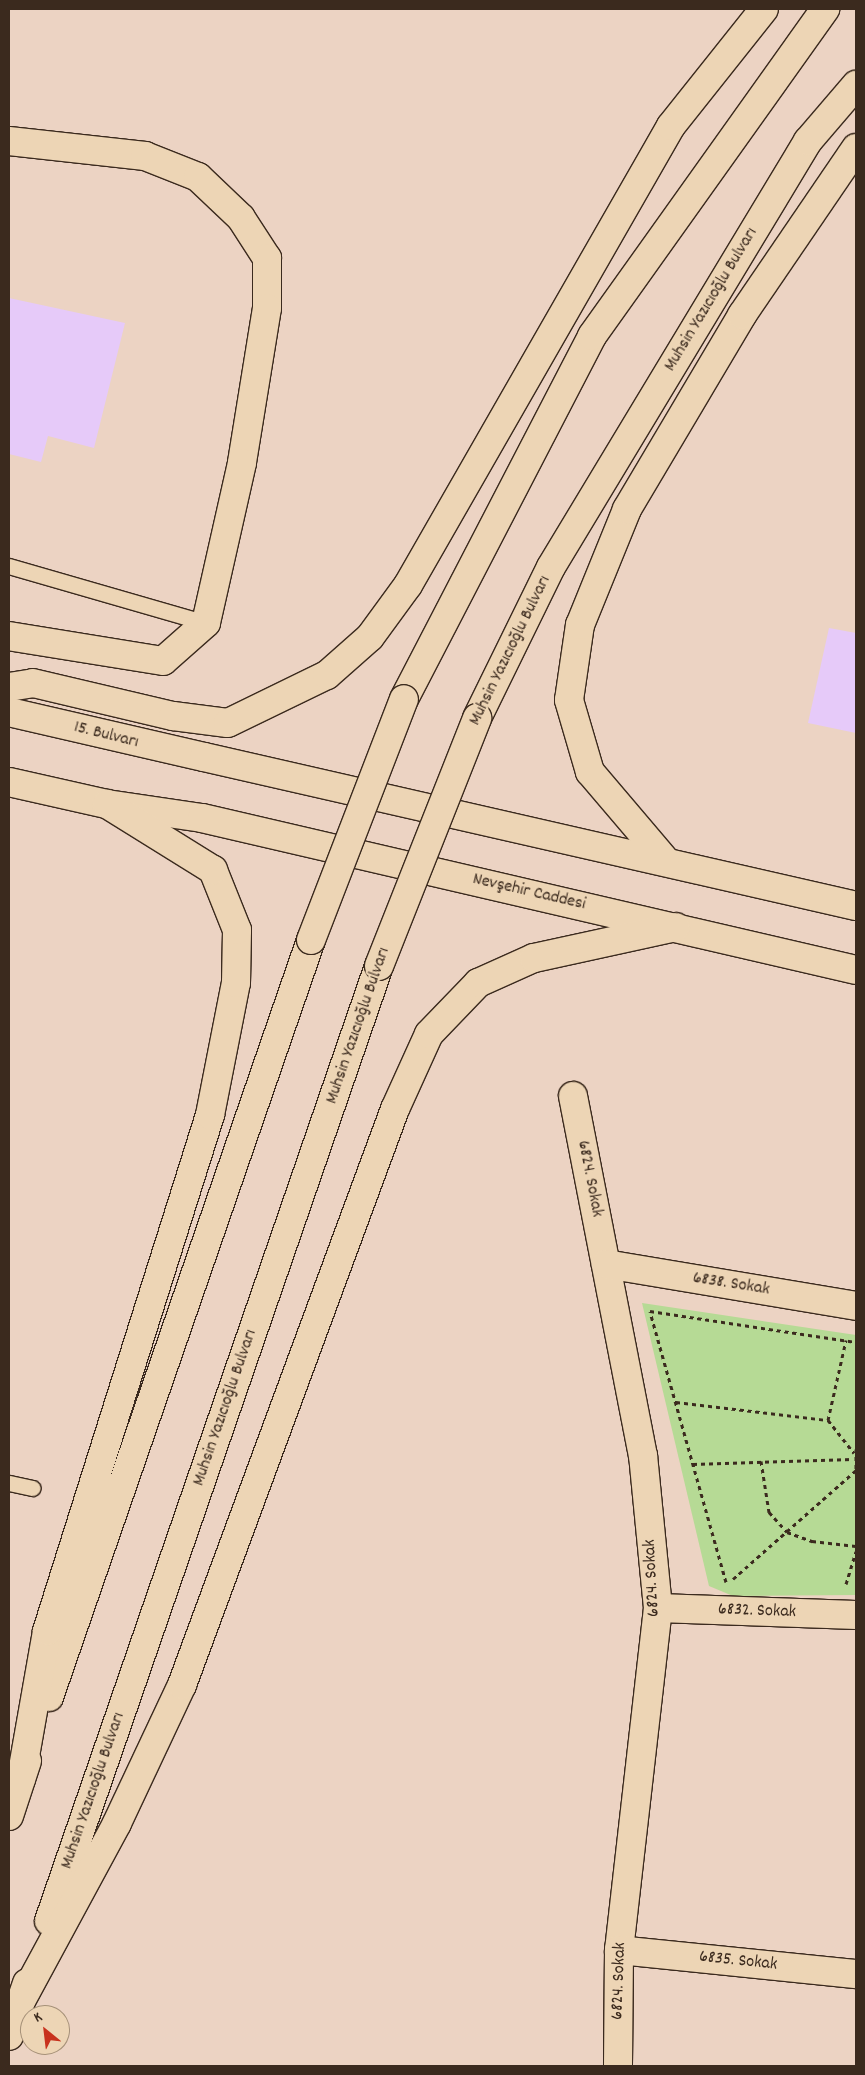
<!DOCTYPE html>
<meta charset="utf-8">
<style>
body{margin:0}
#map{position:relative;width:865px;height:2075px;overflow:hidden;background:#ecd3c3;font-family:Dekko,sans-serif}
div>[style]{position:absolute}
.green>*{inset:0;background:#b6da95}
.building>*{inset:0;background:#e6caf9}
.path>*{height:3px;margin-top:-1.5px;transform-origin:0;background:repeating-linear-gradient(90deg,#3b2a1e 0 4px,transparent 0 8px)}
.roads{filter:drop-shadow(1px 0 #3b2a1e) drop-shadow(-1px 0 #3b2a1e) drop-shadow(0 1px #3b2a1e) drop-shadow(0 -1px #3b2a1e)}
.service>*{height:15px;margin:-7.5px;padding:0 7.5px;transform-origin:7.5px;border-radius:7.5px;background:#edd5b5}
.minor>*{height:28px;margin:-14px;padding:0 14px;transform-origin:14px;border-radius:14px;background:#edd5b5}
.secondary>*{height:28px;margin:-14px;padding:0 14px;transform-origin:14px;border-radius:14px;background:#edd5b5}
.primary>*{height:28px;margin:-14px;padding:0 14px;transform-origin:14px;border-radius:14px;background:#edd5b5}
.trunk>*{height:28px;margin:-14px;padding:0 14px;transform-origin:14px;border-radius:14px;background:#edd5b5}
.bridges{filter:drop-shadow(1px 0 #3b2a1e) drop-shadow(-1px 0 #3b2a1e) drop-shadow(0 1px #3b2a1e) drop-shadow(0 -1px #3b2a1e)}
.trunk-bridge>*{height:28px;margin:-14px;padding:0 14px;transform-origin:14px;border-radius:14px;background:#edd5b5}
span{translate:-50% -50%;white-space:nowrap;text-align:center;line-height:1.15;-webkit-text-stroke:4.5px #edd5b5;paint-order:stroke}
.street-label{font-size:18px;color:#3b2a1e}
.frame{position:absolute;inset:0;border:10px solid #3b2a1e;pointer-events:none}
.north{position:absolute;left:20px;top:2005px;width:50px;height:50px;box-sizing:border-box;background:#edd5b5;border:1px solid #a69179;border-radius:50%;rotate:331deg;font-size:14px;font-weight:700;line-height:20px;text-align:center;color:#3b2a1e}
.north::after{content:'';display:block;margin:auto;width:18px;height:22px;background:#c8321e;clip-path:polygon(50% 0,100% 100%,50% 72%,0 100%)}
</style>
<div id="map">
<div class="green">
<i style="clip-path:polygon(642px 1303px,856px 1335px,856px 1595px,733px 1596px,709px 1586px)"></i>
</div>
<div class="building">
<i style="clip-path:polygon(9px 298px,125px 323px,94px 448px,48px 436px,41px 462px,9px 454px)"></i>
<i style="clip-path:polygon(829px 628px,856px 633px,856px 733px,808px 723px)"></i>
</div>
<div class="path">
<i style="left:676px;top:1402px;width:153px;rotate:6.8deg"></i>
<i style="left:828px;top:1420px;width:82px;rotate:-77.3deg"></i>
<i style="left:828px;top:1420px;width:42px;rotate:51.8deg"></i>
<i style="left:856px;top:1449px;width:20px;rotate:90deg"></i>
<i style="left:761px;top:1461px;width:52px;rotate:81.1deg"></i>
<i style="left:769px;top:1512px;width:27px;rotate:48deg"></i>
<i style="left:787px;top:1532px;width:27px;rotate:20deg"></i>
<i style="left:812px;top:1541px;width:44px;rotate:6.5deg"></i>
<i style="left:693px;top:1464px;width:160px;rotate:-1.8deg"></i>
<i style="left:733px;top:1579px;width:164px;rotate:-41.5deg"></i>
<i style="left:726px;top:1582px;width:281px;rotate:-105.7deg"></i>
<i style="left:650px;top:1311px;width:208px;rotate:8.6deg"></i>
<i style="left:846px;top:1584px;width:34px;rotate:-73deg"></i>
</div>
<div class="roads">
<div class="service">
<i style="left:9px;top:566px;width:205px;rotate:16.1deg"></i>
<i style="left:9px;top:1483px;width:24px;rotate:12deg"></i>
</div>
<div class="minor">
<i style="left:9px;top:141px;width:137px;rotate:6.3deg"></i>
<i style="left:145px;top:156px;width:57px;rotate:21.6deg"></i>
<i style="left:198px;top:177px;width:59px;rotate:43.6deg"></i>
<i style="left:241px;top:218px;width:48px;rotate:57deg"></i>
<i style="left:267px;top:258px;width:50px;rotate:90deg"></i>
<i style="left:267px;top:308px;width:157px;rotate:99.2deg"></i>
<i style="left:242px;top:463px;width:164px;rotate:102.7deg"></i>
<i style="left:206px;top:623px;width:57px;rotate:138.5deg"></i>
<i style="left:163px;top:661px;width:156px;rotate:-170.8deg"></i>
<i style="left:573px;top:1096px;width:366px;rotate:79deg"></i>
<i style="left:643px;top:1455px;width:154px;rotate:84.4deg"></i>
<i style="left:658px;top:1608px;width:344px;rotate:96.5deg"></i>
<i style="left:619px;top:1950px;width:116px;rotate:90.5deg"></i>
<i style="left:606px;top:1264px;width:254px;rotate:9.5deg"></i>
<i style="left:658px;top:1608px;width:198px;rotate:2deg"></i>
<i style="left:619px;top:1950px;width:238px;rotate:5.8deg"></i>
</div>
<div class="secondary">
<i style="left:9px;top:712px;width:200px;rotate:13deg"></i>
<i style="left:9px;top:782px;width:100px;rotate:12.7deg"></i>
<i style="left:107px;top:804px;width:96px;rotate:8.4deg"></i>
</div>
<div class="primary">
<i style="left:204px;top:757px;width:669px;rotate:12.87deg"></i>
<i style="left:202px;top:818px;width:671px;rotate:13.08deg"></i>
</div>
<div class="trunk">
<i style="left:9px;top:687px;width:24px;rotate:-9deg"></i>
<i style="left:33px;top:683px;width:144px;rotate:13.3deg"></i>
<i style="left:173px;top:716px;width:55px;rotate:7.3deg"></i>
<i style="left:228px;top:723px;width:110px;rotate:-25.9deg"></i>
<i style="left:327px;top:675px;width:57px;rotate:-41.5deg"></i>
<i style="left:370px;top:637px;width:64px;rotate:-53.8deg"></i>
<i style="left:408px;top:585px;width:529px;rotate:-60.19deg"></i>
<i style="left:671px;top:126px;width:149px;rotate:-51.5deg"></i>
<i style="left:404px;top:699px;width:409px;rotate:-62.6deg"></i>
<i style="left:592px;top:336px;width:402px;rotate:-54.5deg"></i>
<i style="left:477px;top:718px;width:168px;rotate:-63.9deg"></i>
<i style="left:551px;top:567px;width:498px;rotate:-58.9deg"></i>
<i style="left:808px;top:141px;width:74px;rotate:-49.4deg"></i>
<i style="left:665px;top:860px;width:116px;rotate:-130.4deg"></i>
<i style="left:590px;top:772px;width:75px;rotate:-106.3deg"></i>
<i style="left:569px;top:700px;width:76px;rotate:-81.7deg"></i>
<i style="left:580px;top:625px;width:125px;rotate:-67.9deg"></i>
<i style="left:627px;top:509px;width:226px;rotate:-59.3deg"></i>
<i style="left:742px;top:315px;width:202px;rotate:-55.7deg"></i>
<i style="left:49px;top:1697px;width:801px;rotate:-70.91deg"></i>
<i style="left:21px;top:1779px;width:150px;rotate:-80deg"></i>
<i style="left:47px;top:1631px;width:541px;rotate:-72.47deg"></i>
<i style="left:210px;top:1115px;width:135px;rotate:-78.9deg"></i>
<i style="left:236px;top:983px;width:53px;rotate:-88.9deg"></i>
<i style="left:237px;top:930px;width:65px;rotate:-111.8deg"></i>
<i style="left:213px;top:870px;width:125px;rotate:-148.1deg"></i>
<i style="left:9px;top:1816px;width:58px;rotate:-71.9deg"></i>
<i style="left:49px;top:1921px;width:1010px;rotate:-70.94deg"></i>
<i style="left:22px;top:1999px;width:200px;rotate:-61.6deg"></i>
<i style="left:117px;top:1823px;width:153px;rotate:-64.8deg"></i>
<i style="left:182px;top:1685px;width:614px;rotate:-69.71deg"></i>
<i style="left:395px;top:1109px;width:82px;rotate:-65.6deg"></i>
<i style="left:429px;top:1034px;width:71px;rotate:-46.1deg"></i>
<i style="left:478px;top:983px;width:61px;rotate:-24.1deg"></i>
<i style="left:534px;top:958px;width:145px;rotate:-12.3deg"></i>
<i style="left:9px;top:2036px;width:56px;rotate:-71.2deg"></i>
</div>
</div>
<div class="bridges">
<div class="trunk-bridge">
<i style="left:311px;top:940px;width:258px;rotate:-68.9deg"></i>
<i style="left:379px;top:966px;width:267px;rotate:-68.4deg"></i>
</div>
</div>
<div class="street-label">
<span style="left:712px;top:300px;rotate:-59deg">Muhsin Yazıcıoğlu Bulvarı</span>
<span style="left:511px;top:651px;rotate:-64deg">Muhsin Yazıcıoğlu Bulvarı</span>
<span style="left:106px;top:736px;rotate:14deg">15. Bulvarı</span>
<span style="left:529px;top:893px;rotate:13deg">Nevşehir Caddesi</span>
<span style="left:359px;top:1026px;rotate:-71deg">Muhsin Yazıcıoğlu Bulvarı</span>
<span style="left:589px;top:1179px;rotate:79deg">6824. Sokak</span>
<span style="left:731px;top:1285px;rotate:9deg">6838. Sokak</span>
<span style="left:226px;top:1408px;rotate:-71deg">Muhsin Yazıcıoğlu Bulvarı</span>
<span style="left:653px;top:1578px;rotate:-93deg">6824. Sokak</span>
<span style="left:757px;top:1612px;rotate:2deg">6832. Sokak</span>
<span style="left:94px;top:1791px;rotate:-71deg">Muhsin Yazıcıoğlu Bulvarı</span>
<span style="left:738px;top:1962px;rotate:6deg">6835. Sokak</span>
<span style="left:620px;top:1981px;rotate:-88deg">6824. Sokak</span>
</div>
<div class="frame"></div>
<div class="north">K</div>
</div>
